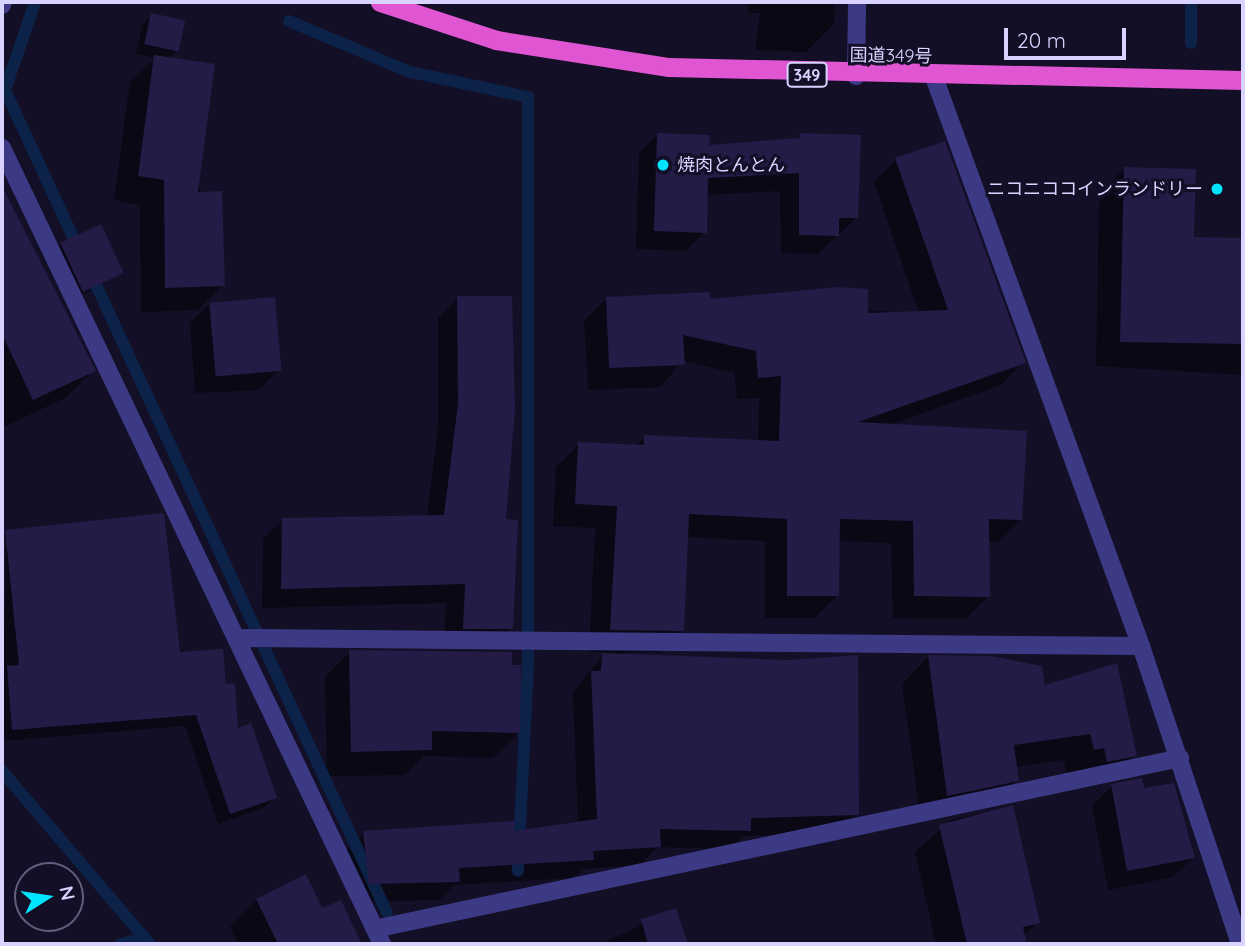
<!DOCTYPE html>
<meta charset="utf-8">
<style>
body{margin:0}
#map{position:relative;width:1245px;height:946px;overflow:hidden;background:#130f26;font-family:Quicksand,"Noto Sans JP",sans-serif}
div>[style]{position:absolute}
.shadow>*{inset:0;background:#0007}
.stream>*{height:12px;margin:-6px;padding:0 6px;transform-origin:6px;border-radius:6px;background:#0c2248}
.building>*{inset:0;background:#241b47;transform-origin:0 0}
.minor>*{height:18px;margin:-9px;padding:0 9px;transform-origin:9px;border-radius:9px;background:#3d3a85}
.trunk>*{height:19px;margin:-9.5px;padding:0 9.5px;transform-origin:9.5px;border-radius:9.5px;background:#e055d1}
.dots>*{width:19px;height:19px;translate:-50% -50%;box-sizing:border-box;border:4px solid #130f26;border-radius:50%}
span{translate:-50% -50%;white-space:nowrap;text-align:center;line-height:1.15;-webkit-text-stroke:6px #130f26;paint-order:stroke}
.shield-label span{padding:2px 5px;background:#130f26;border:2px solid;border-radius:5px;-webkit-text-stroke-width:0}
.shield-label{font-size:16px;color:#d9d4ff;font-weight:700}
.street-label{font-size:18px;color:#d9d4ff}
.poi-label{font-size:18px;color:#d9d4ff}
.left{translate:0 -50%;text-align:left}
.right{translate:-100% -50%;text-align:right}
.frame{position:absolute;inset:0;border:4px solid #d9d4ff;pointer-events:none}
.north{position:absolute;left:14px;top:862px;width:70px;height:70px;box-sizing:border-box;background:#130f26;border:2px solid #625e7d;border-radius:50%;rotate:78deg;font-size:19px;font-weight:700;line-height:28px;text-align:center;color:#d9d4ff}
.north::after{content:'';display:block;margin:auto;width:24px;height:32px;background:#00e5ff;clip-path:polygon(50% 0,100% 100%,50% 72%,0 100%)}
.scale{position:absolute;left:1004px;top:28px;width:122px;height:32px;box-sizing:border-box;border:4px solid #d9d4ff;border-top:0;padding-left:9px;font-size:21px;line-height:24px;white-space:nowrap;color:#d9d4ff;-webkit-text-stroke:5px #130f26;paint-order:stroke}
</style>
<div id="map">
<div class="shadow">
<i style="clip-path:polygon(748px 2px,835px 2px,834px 24px,806px 52px,755px 50px,760px 13px,748px 13px)"></i>
<i style="clip-path:polygon(152px 15px,177px 50px,169px 59px,223px 285px,198px 310px,141px 312px,140px 205px,114px 200px,130px 82px,155px 58px,136px 54px,142px 25px)"></i>
<i style="clip-path:polygon(657px 135px,707px 147px,795px 141px,800px 135px,856px 218px,818px 254px,781px 253px,780px 191px,706px 195px,705px 232px,686px 251px,636px 249px,639px 153px)"></i>
<i style="clip-path:polygon(896px 160px,1024px 362px,1001px 385px,887px 426px,1021px 520px,998px 542px,988px 542px,989px 596px,966px 619px,893px 618px,891px 543px,838px 541px,838px 595px,815px 618px,765px 618px,765px 541px,686px 537px,682px 630px,660px 652px,624px 652px,857px 814px,838px 833px,744px 836px,730px 849px,658px 847px,640px 865px,583px 869px,573px 878px,454px 885px,439px 900px,351px 902px,345px 851px,364px 833px,512px 833px,578px 823px,573px 692px,605px 652px,589px 652px,595px 528px,553px 526px,556px 467px,579px 444px,635px 447px,645px 437px,758px 442px,759px 398px,737px 399px,734px 373px,683px 361px,660px 387px,588px 390px,584px 321px,607px 298px,919px 313px,874px 182px)"></i>
<i style="clip-path:polygon(1124px 169px,1193px 239px,1243px 240px,1243px 375px,1096px 366px,1099px 194px)"></i>
<i style="clip-path:polygon(2px 190px,94px 370px,65px 398px,4px 427px)"></i>
<i style="clip-path:polygon(61px 244px,122px 272px,73px 300px,51px 254px)"></i>
<i style="clip-path:polygon(458px 298px,512px 628px,492px 648px,444px 648px,446px 603px,262px 608px,263px 539px,283px 520px,427px 517px,438px 425px,438px 318px)"></i>
<i style="clip-path:polygon(210px 303px,279px 370px,259px 390px,195px 393px,190px 323px)"></i>
<i style="clip-path:polygon(6px 532px,225px 686px,236px 730px,275px 797px,264px 808px,218px 824px,185px 726px,2px 741px)"></i>
<i style="clip-path:polygon(350px 652px,518px 733px,493px 758px,424px 756px,405px 775px,327px 776px,325px 677px)"></i>
<i style="clip-path:polygon(928px 657px,991px 658px,1135px 755px,1108px 782px,1067px 776px,1064px 760px,1015px 767px,1017px 780px,990px 807px,921px 821px,902px 684px)"></i>
<i style="clip-path:polygon(1112px 786px,1143px 790px,1193px 858px,1173px 877px,1108px 890px,1092px 806px)"></i>
<i style="clip-path:polygon(1012px 807px,1038px 922px,1023px 937px,1025px 944px,936px 944px,915px 852px,951px 820px)"></i>
<i style="clip-path:polygon(257px 900px,321px 910px,340px 902px,360px 944px,238px 944px,230px 927px)"></i>
<i style="clip-path:polygon(675px 910px,686px 944px,601px 944px,602px 943px)"></i>
</div>
<div class="stream">
<i style="left:35px;top:2px;width:93px;rotate:108.8deg"></i>
<i style="left:5px;top:90px;width:176px;rotate:65.2deg"></i>
<i style="left:289px;top:21px;width:131px;rotate:22.9deg"></i>
<i style="left:410px;top:72px;width:121px;rotate:12deg"></i>
<i style="left:528px;top:97px;width:567px;rotate:90deg"></i>
<i style="left:528px;top:664px;width:207px;rotate:92.8deg"></i>
<i style="left:1191px;top:43px;width:41px;rotate:-90deg"></i>
<i style="left:90px;top:272px;width:706px;rotate:65.14deg"></i>
<i style="left:2px;top:771px;width:228px;rotate:49.5deg"></i>
<i style="left:121px;top:944px;width:24px;rotate:-15deg"></i>
</div>
<div class="building">
<i style="left:151px;top:13px;width:35px;height:32px;rotate:12deg"></i>
<i style="clip-path:polygon(154px 55px,215px 64px,198px 192px,222px 191px,225px 286px,165px 288px,164px 180px,138px 176px)"></i>
<i style="clip-path:polygon(657px 133px,710px 135px,709px 145px,799px 138px,800px 133px,861px 135px,858px 218px,839px 218px,839px 236px,799px 235px,799px 173px,708px 178px,707px 233px,654px 231px)"></i>
<i style="clip-path:polygon(945px 141px,1026px 363px,858px 422px,1027px 431px,1022px 520px,989px 519px,990px 597px,914px 596px,913px 521px,840px 519px,839px 596px,787px 596px,787px 519px,689px 514px,684px 631px,610px 630px,617px 506px,575px 504px,578px 442px,644px 445px,644px 435px,779px 441px,781px 376px,758px 378px,756px 351px,683px 335px,685px 365px,609px 368px,606px 297px,710px 292px,710px 299px,838px 287px,868px 289px,868px 313px,948px 310px,895px 158px)"></i>
<i style="clip-path:polygon(1124px 167px,1196px 169px,1194px 237px,1243px 238px,1243px 344px,1120px 342px)"></i>
<i style="clip-path:polygon(2px 186px,96px 371px,33px 400px,2px 334px)"></i>
<i style="left:101px;top:224px;width:54px;height:45px;rotate:65deg"></i>
<i style="clip-path:polygon(457px 296px,512px 296px,515px 409px,506px 519px,518px 520px,513px 629px,463px 629px,465px 584px,281px 589px,282px 518px,444px 515px,458px 404px)"></i>
<i style="left:275px;top:297px;width:74px;height:66px;rotate:85deg"></i>
<i style="clip-path:polygon(164px 513px,180px 652px,223px 649px,226px 684px,235px 683px,238px 728px,251px 723px,277px 798px,230px 814px,196px 715px,12px 730px,7px 666px,19px 665px,5px 530px)"></i>
<i style="clip-path:polygon(349px 650px,512px 652px,512px 665px,521px 665px,520px 733px,432px 731px,432px 750px,351px 752px)"></i>
<i style="clip-path:polygon(602px 653px,789px 660px,858px 655px,859px 815px,751px 818px,751px 831px,660px 829px,661px 847px,593px 851px,594px 860px,459px 868px,460px 882px,369px 884px,363px 831px,515px 821px,514px 831px,597px 819px,591px 671px,601px 671px)"></i>
<i style="clip-path:polygon(928px 655px,991px 656px,1042px 666px,1045px 685px,1117px 663px,1137px 756px,1107px 762px,1104px 748px,1094px 750px,1090px 734px,1014px 745px,1019px 781px,947px 796px)"></i>
<i style="clip-path:polygon(1142px 778px,1144px 788px,1174px 783px,1195px 858px,1127px 871px,1111px 784px)"></i>
<i style="clip-path:polygon(1013px 805px,1040px 923px,1023px 927px,1027px 944px,967px 944px,939px 825px)"></i>
<i style="clip-path:polygon(306px 874px,322px 908px,341px 900px,362px 944px,278px 944px,256px 899px)"></i>
<i style="clip-path:polygon(676px 908px,688px 944px,648px 944px,641px 919px)"></i>
</div>
<div class="minor">
<i style="left:2px;top:5px;width:3px;rotate:-72deg"></i>
<i style="left:856px;top:76px;width:74px;rotate:-89.2deg"></i>
<i style="left:934px;top:77px;width:605px;rotate:70.01deg"></i>
<i style="left:1141px;top:646px;width:314px;rotate:71.6deg"></i>
<i style="left:2px;top:148px;width:882px;rotate:64.48deg"></i>
<i style="left:241px;top:638px;width:900px;rotate:0.51deg"></i>
<i style="left:379px;top:928px;width:819px;rotate:-11.98deg"></i>
</div>
<div class="trunk">
<i style="left:380px;top:2px;width:122px;rotate:18.1deg"></i>
<i style="left:496px;top:40px;width:175px;rotate:8.9deg"></i>
<i style="left:669px;top:67px;width:574px;rotate:1.3deg"></i>
</div>
<div class="dots">
<i style="left:663px;top:165px;background:#00e5ff"></i>
<i style="left:1217px;top:189px;background:#00e5ff"></i>
</div>
<div class="shield-label">
<span style="left:807px;top:75px">349</span>
</div>
<div class="street-label">
<span style="left:891px;top:56px;rotate:1deg">国道349号</span>
</div>
<div class="poi-label">
<span class="left" style="left:677px;top:165px">焼肉とんとん</span>
<span class="right" style="left:1203px;top:189px">ニコニココインランドリー</span>
</div>
<div class="frame"></div>
<div class="north">N</div>
<div class="scale">20 m</div>
</div>
